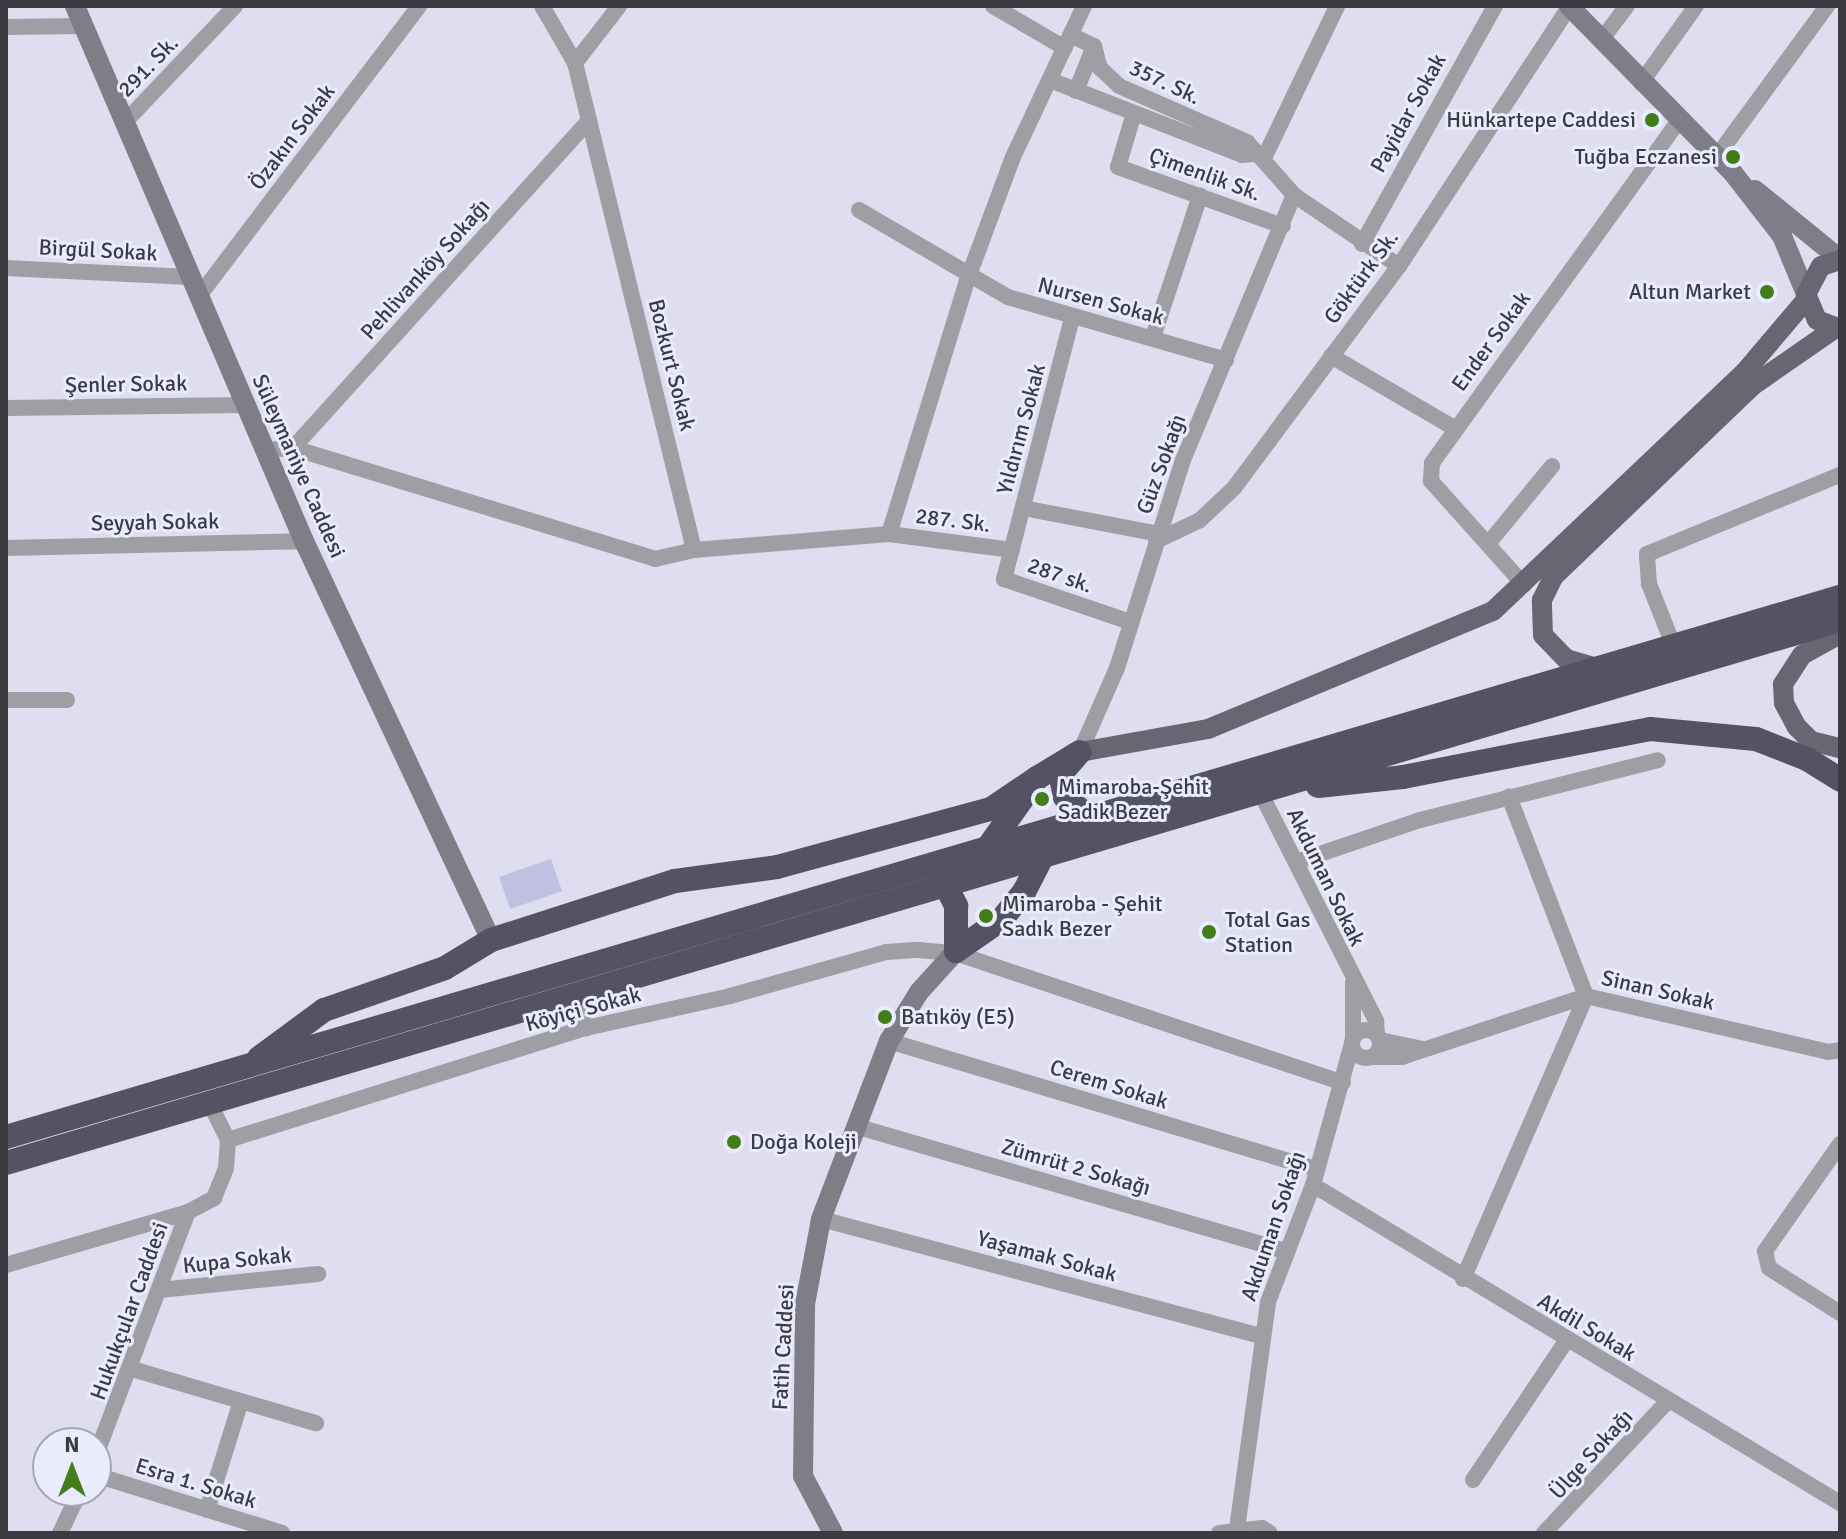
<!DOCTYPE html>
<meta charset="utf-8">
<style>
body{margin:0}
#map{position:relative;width:1846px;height:1539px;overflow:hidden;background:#dedef0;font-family:Signika,sans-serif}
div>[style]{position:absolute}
.green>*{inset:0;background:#c0c0e3;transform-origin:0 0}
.street>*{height:16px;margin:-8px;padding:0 8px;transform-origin:8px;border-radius:8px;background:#9e9ea5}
.street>.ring{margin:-8px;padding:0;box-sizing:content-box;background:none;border:16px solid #9e9ea5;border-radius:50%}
.secondary>*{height:20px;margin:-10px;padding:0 10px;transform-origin:10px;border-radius:10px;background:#7e7e89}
.primary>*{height:20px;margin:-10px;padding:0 10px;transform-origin:10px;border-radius:10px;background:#676774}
.highway>*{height:24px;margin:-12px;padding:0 12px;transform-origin:12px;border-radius:12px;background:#535363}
.dots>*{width:22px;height:22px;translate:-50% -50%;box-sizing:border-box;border:4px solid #ebebfe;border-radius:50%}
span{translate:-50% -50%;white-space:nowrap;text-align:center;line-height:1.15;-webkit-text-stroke:6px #ebebfe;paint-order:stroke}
.street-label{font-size:22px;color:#3b3b42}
.poi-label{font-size:22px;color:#3b3b42}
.right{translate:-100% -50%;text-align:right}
.left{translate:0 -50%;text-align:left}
.frame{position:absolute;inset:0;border:8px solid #3b3b42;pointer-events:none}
.north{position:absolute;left:32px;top:1427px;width:80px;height:80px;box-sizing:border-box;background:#ebebfe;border:2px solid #a5a5b3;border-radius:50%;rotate:0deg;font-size:22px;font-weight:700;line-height:32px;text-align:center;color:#3b3b42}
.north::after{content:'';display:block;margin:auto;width:28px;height:36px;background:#417d18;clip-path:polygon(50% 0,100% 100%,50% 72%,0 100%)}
</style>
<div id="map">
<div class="green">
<i style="left:551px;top:859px;width:34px;height:55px;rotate:71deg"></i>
</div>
<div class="street">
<i style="left:542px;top:6px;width:66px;rotate:59.9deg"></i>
<i style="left:575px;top:63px;width:501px;rotate:76.27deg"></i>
<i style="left:694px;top:550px;width:196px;rotate:-4.7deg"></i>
<i style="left:889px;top:534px;width:124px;rotate:7.4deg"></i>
<i style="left:993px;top:6px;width:83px;rotate:30.3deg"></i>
<i style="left:6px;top:27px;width:78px;rotate:-0.7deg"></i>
<i style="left:1071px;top:35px;width:25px;rotate:26deg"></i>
<i style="left:1094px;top:46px;width:23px;rotate:75deg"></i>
<i style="left:1100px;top:68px;width:26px;rotate:43deg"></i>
<i style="left:1119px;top:86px;width:140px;rotate:23.6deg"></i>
<i style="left:1247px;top:142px;width:71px;rotate:48.4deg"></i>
<i style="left:1294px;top:195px;width:127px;rotate:34.1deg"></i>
<i style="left:1602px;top:39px;width:41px;rotate:-52.9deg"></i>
<i style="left:575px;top:63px;width:72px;rotate:-52.3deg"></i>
<i style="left:1050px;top:80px;width:206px;rotate:21.3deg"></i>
<i style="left:1242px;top:155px;width:13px;rotate:-4deg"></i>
<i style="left:1641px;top:83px;width:95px;rotate:-54.5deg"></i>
<i style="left:1076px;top:91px;width:48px;rotate:-68.2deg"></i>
<i style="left:1134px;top:113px;width:56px;rotate:106.5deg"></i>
<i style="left:1118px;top:167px;width:175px;rotate:19.7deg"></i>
<i style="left:125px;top:122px;width:160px;rotate:-46.5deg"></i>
<i style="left:1717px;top:156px;width:186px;rotate:-53.7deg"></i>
<i style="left:1264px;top:158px;width:169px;rotate:-64.3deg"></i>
<i style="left:859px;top:210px;width:173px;rotate:30.3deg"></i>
<i style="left:1008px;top:297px;width:227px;rotate:16.1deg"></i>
<i style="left:1362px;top:244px;width:273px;rotate:-60.8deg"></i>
<i style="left:6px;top:268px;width:183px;rotate:2.8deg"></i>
<i style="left:199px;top:296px;width:364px;rotate:-52.8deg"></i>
<i style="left:1072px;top:318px;width:270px;rotate:104.6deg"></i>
<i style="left:1004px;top:579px;width:133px;rotate:18.8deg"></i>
<i style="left:1153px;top:337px;width:149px;rotate:-71.6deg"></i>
<i style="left:1331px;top:356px;width:143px;rotate:30.3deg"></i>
<i style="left:6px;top:408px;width:240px;rotate:-0.7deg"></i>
<i style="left:293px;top:448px;width:442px;rotate:-47.9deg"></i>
<i style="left:265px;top:450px;width:28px;rotate:-4deg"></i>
<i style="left:293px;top:448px;width:379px;rotate:17deg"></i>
<i style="left:655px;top:559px;width:40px;rotate:-13deg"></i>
<i style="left:1023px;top:508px;width:138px;rotate:10.8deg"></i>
<i style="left:889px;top:534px;width:268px;rotate:-72.9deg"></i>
<i style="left:968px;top:278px;width:129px;rotate:-69.6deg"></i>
<i style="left:1013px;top:157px;width:167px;rotate:-64.8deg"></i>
<i style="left:1156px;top:541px;width:49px;rotate:-25.5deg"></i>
<i style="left:1200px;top:520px;width:47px;rotate:-43.3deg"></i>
<i style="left:1234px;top:488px;width:277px;rotate:-53.4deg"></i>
<i style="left:1399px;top:266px;width:310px;rotate:-56.7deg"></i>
<i style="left:1488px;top:544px;width:101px;rotate:-50.6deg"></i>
<i style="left:6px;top:548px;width:298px;rotate:-1.3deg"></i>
<i style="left:1524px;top:585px;width:140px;rotate:-131.8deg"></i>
<i style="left:1431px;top:481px;width:18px;rotate:-87deg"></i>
<i style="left:1432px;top:463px;width:425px;rotate:-54.2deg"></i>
<i style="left:1674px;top:647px;width:68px;rotate:-111.6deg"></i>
<i style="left:1649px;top:584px;width:30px;rotate:-94deg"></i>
<i style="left:1647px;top:554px;width:209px;rotate:-22.3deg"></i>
<i style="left:6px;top:700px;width:61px"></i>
<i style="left:1080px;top:752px;width:92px;rotate:-66.2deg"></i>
<i style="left:1117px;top:668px;width:218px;rotate:-72.4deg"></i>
<i style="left:1183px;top:460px;width:287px;rotate:-67.3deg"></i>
<i style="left:1260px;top:792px;width:257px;rotate:63.1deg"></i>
<i style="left:1376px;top:1021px;width:14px;rotate:86deg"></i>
<i style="left:1296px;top:862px;width:131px;rotate:-18.7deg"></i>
<i style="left:1420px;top:820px;width:245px;rotate:-14.1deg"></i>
<i style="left:1353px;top:983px;width:55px;rotate:90deg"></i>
<i style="left:572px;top:993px;width:38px;rotate:68deg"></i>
<i class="ring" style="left:1352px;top:1030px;width:12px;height:12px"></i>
<i style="left:1380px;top:1040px;width:44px;rotate:11.8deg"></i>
<i style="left:889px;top:1041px;width:446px;rotate:16.7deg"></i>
<i style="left:1372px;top:1057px;width:30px"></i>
<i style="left:1402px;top:1057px;width:194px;rotate:-18.3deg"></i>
<i style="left:1586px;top:996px;width:248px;rotate:13deg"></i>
<i style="left:1828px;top:1052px;width:12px;rotate:-9deg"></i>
<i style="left:855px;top:1126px;width:448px;rotate:16.2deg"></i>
<i style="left:228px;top:1140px;width:375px;rotate:-17.4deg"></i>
<i style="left:586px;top:1028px;width:148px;rotate:-12.5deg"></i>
<i style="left:730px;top:996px;width:163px;rotate:-15.7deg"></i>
<i style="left:887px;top:952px;width:31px;rotate:-4deg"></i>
<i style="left:918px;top:950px;width:37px;rotate:5deg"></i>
<i style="left:955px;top:953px;width:409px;rotate:18.5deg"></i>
<i style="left:1840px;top:1144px;width:131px;rotate:125deg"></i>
<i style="left:1765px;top:1251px;width:17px;rotate:77deg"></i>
<i style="left:1769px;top:1268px;width:84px;rotate:32.4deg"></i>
<i style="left:1313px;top:1185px;width:616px;rotate:31.11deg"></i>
<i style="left:821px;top:1219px;width:456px;rotate:14.9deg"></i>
<i style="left:6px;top:1265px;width:190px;rotate:-16.2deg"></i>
<i style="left:1463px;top:1279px;width:309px;rotate:-66.5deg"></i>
<i style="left:1586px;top:996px;width:214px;rotate:-111.1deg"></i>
<i style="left:160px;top:1290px;width:159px;rotate:-5.8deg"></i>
<i style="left:132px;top:1369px;width:192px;rotate:16.4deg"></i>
<i style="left:96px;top:1455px;width:260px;rotate:-69.3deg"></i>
<i style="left:188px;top:1212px;width:30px;rotate:-28deg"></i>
<i style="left:214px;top:1198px;width:32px;rotate:-68deg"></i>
<i style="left:226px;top:1168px;width:28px;rotate:-86deg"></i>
<i style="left:228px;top:1140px;width:40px;rotate:-116.6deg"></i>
<i style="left:96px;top:1475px;width:195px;rotate:17.3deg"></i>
<i style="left:1473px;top:1480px;width:167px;rotate:-56.2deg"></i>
<i style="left:207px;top:1510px;width:114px;rotate:-72.7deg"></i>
<i style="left:1237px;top:1529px;width:229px;rotate:-82.2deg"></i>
<i style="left:1268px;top:1302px;width:125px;rotate:-69deg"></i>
<i style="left:1313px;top:1185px;width:147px;rotate:-74.6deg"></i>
<i style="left:60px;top:1533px;width:47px;rotate:-64.5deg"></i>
<i style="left:1219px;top:1533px;width:43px;rotate:-6.6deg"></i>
<i style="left:1262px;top:1528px;width:9px;rotate:32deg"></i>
<i style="left:1544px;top:1533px;width:180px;rotate:-46.8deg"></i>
</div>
<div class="secondary">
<i style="left:75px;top:6px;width:582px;rotate:66.83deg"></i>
<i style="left:304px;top:541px;width:441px;rotate:64.9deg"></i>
<i style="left:1569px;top:6px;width:234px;rotate:45.5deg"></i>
<i style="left:1733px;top:173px;width:80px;rotate:52.1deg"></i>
<i style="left:1782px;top:236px;width:63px;rotate:67.5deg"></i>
<i style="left:1755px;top:190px;width:109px;rotate:39.1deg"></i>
<i style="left:833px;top:1533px;width:64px;rotate:-117.8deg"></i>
<i style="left:803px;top:1476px;width:172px;rotate:-89.3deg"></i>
<i style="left:805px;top:1304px;width:86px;rotate:-79.3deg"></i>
<i style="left:821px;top:1219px;width:191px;rotate:-69.1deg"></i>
<i style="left:889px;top:1041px;width:57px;rotate:-58.5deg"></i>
<i style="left:919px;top:992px;width:55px;rotate:-47.9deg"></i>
</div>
<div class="primary">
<i style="left:1840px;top:260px;width:20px;rotate:162deg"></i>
<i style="left:1821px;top:266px;width:32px;rotate:118deg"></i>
<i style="left:1806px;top:294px;width:28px;rotate:67deg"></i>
<i style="left:1817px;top:320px;width:25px;rotate:21deg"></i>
<i style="left:1840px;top:634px;width:43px;rotate:151.1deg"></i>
<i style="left:1802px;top:655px;width:35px;rotate:123deg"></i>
<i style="left:1783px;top:684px;width:19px;rotate:87deg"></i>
<i style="left:1784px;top:703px;width:27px;rotate:62deg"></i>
<i style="left:1797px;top:727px;width:20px;rotate:45deg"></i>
<i style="left:1811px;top:741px;width:30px;rotate:14deg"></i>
<i style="left:1601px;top:669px;width:36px;rotate:-164deg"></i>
<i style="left:1566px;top:659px;width:33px;rotate:-134deg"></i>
<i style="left:1543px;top:635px;width:35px;rotate:-92deg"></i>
<i style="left:1542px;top:600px;width:25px;rotate:-64deg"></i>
<i style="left:1553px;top:577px;width:276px;rotate:-43.8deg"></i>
<i style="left:1752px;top:386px;width:100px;rotate:-34.8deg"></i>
<i style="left:1080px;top:752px;width:130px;rotate:-10.2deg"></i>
<i style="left:1208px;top:729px;width:308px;rotate:-22.5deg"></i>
<i style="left:1493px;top:611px;width:346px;rotate:-43.5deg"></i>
<i style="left:1744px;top:373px;width:96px;rotate:-49.7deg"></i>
</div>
<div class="highway">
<i style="left:1078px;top:754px;width:23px;rotate:131deg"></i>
<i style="left:1063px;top:771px;width:11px;rotate:95deg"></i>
<i style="left:1062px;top:782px;width:15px;rotate:79deg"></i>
<i style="left:1065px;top:797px;width:30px;rotate:40deg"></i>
<i style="left:1318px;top:786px;width:85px;rotate:-6deg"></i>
<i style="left:1403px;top:777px;width:252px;rotate:-11deg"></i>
<i style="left:1650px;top:729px;width:106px;rotate:5.4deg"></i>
<i style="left:1756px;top:739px;width:55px;rotate:21.4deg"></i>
<i style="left:1807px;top:759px;width:39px;rotate:32deg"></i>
<i style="left:989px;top:846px;width:83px;rotate:-54.8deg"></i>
<i style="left:1037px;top:778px;width:50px;rotate:-31.2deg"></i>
<i style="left:945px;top:884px;width:25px;rotate:63deg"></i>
<i style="left:956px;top:906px;width:45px;rotate:90deg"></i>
<i style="left:956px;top:951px;width:56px;rotate:-34.8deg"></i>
<i style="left:1002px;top:919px;width:35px;rotate:-51deg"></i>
<i style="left:1024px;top:892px;width:42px;rotate:-62.8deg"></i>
<i style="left:259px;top:1058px;width:81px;rotate:-36.4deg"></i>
<i style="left:324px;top:1010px;width:128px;rotate:-19.1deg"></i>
<i style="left:445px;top:968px;width:54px;rotate:-31.3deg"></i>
<i style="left:491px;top:940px;width:193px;rotate:-17.8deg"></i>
<i style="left:675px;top:881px;width:103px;rotate:-7.8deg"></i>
<i style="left:777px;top:867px;width:222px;rotate:-15.2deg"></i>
<i style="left:991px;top:809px;width:55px;rotate:-34deg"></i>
<i style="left:6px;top:1137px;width:1912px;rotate:-16.41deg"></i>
<i style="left:6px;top:1163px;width:1913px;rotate:-16.49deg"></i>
</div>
<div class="dots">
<i style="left:1652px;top:120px;background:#417d18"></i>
<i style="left:1733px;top:157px;background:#417d18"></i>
<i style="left:1767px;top:292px;background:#417d18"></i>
<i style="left:1042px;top:799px;background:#417d18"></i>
<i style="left:986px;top:916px;background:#417d18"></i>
<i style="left:1209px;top:932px;background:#417d18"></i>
<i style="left:885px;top:1017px;background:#417d18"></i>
<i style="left:734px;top:1142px;background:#417d18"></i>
</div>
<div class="street-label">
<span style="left:148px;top:66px;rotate:-46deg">291. Sk.</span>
<span style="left:1165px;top:82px;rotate:25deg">357. Sk.</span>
<span style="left:1408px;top:113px;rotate:-61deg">Payidar Sokak</span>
<span style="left:292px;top:137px;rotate:-53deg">Özakın Sokak</span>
<span style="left:1205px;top:174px;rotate:20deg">Çimenlik Sk.</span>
<span style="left:98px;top:250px;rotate:3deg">Birgül Sokak</span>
<span style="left:425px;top:269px;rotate:-48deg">Pehlivanköy Sokağı</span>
<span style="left:1361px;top:277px;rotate:-54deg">Göktürk Sk.</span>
<span style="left:1101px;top:301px;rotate:15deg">Nursen Sokak</span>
<span style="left:1491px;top:341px;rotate:-54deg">Ender Sokak</span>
<span style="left:672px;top:365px;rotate:76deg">Bozkurt Sokak</span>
<span style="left:126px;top:384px;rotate:-1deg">Şenler Sokak</span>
<span style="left:1021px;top:429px;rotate:-75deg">Yıldırım Sokak</span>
<span style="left:1161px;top:464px;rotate:-70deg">Güz Sokağı</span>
<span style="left:299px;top:466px;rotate:66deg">Süleymaniye Caddesi</span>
<span style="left:953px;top:520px;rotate:7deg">287. Sk.</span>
<span style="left:155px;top:522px;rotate:-1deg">Seyyah Sokak</span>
<span style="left:1060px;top:575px;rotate:19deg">287 sk.</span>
<span style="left:1326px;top:877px;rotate:64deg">Akduman Sokak</span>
<span style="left:1658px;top:990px;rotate:13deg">Sinan Sokak</span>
<span style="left:583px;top:1009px;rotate:-15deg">Köyiçi Sokak</span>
<span style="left:1109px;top:1084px;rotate:17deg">Cerem Sokak</span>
<span style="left:1076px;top:1167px;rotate:16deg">Zümrüt 2 Sokağı</span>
<span style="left:1273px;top:1226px;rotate:-71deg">Akduman Sokağı</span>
<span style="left:1047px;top:1256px;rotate:15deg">Yaşamak Sokak</span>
<span style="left:237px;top:1260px;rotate:-6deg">Kupa Sokak</span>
<span style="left:129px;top:1311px;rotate:-70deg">Hukukçular Caddesi</span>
<span style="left:1587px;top:1327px;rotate:31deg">Akdil Sokak</span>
<span style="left:783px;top:1347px;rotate:-87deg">Fatih Caddesi</span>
<span style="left:1591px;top:1454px;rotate:-48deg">Ülge Sokağı</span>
<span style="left:196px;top:1483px;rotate:17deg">Esra 1. Sokak</span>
</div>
<div class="poi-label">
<span class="right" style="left:1636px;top:120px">Hünkartepe Caddesi</span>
<span class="right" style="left:1717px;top:157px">Tuğba Eczanesi</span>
<span class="right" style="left:1751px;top:292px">Altun Market</span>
<span class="left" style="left:1058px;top:799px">Mimaroba-Şehit<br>Sadık Bezer</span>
<span class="left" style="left:1002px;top:916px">Mimaroba - Şehit<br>Sadık Bezer</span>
<span class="left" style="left:1225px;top:932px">Total Gas<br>Station</span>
<span class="left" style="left:901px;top:1017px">Batıköy (E5)</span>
<span class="left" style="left:750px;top:1142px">Doğa Koleji</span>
</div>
<div class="frame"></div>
<div class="north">N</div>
</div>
